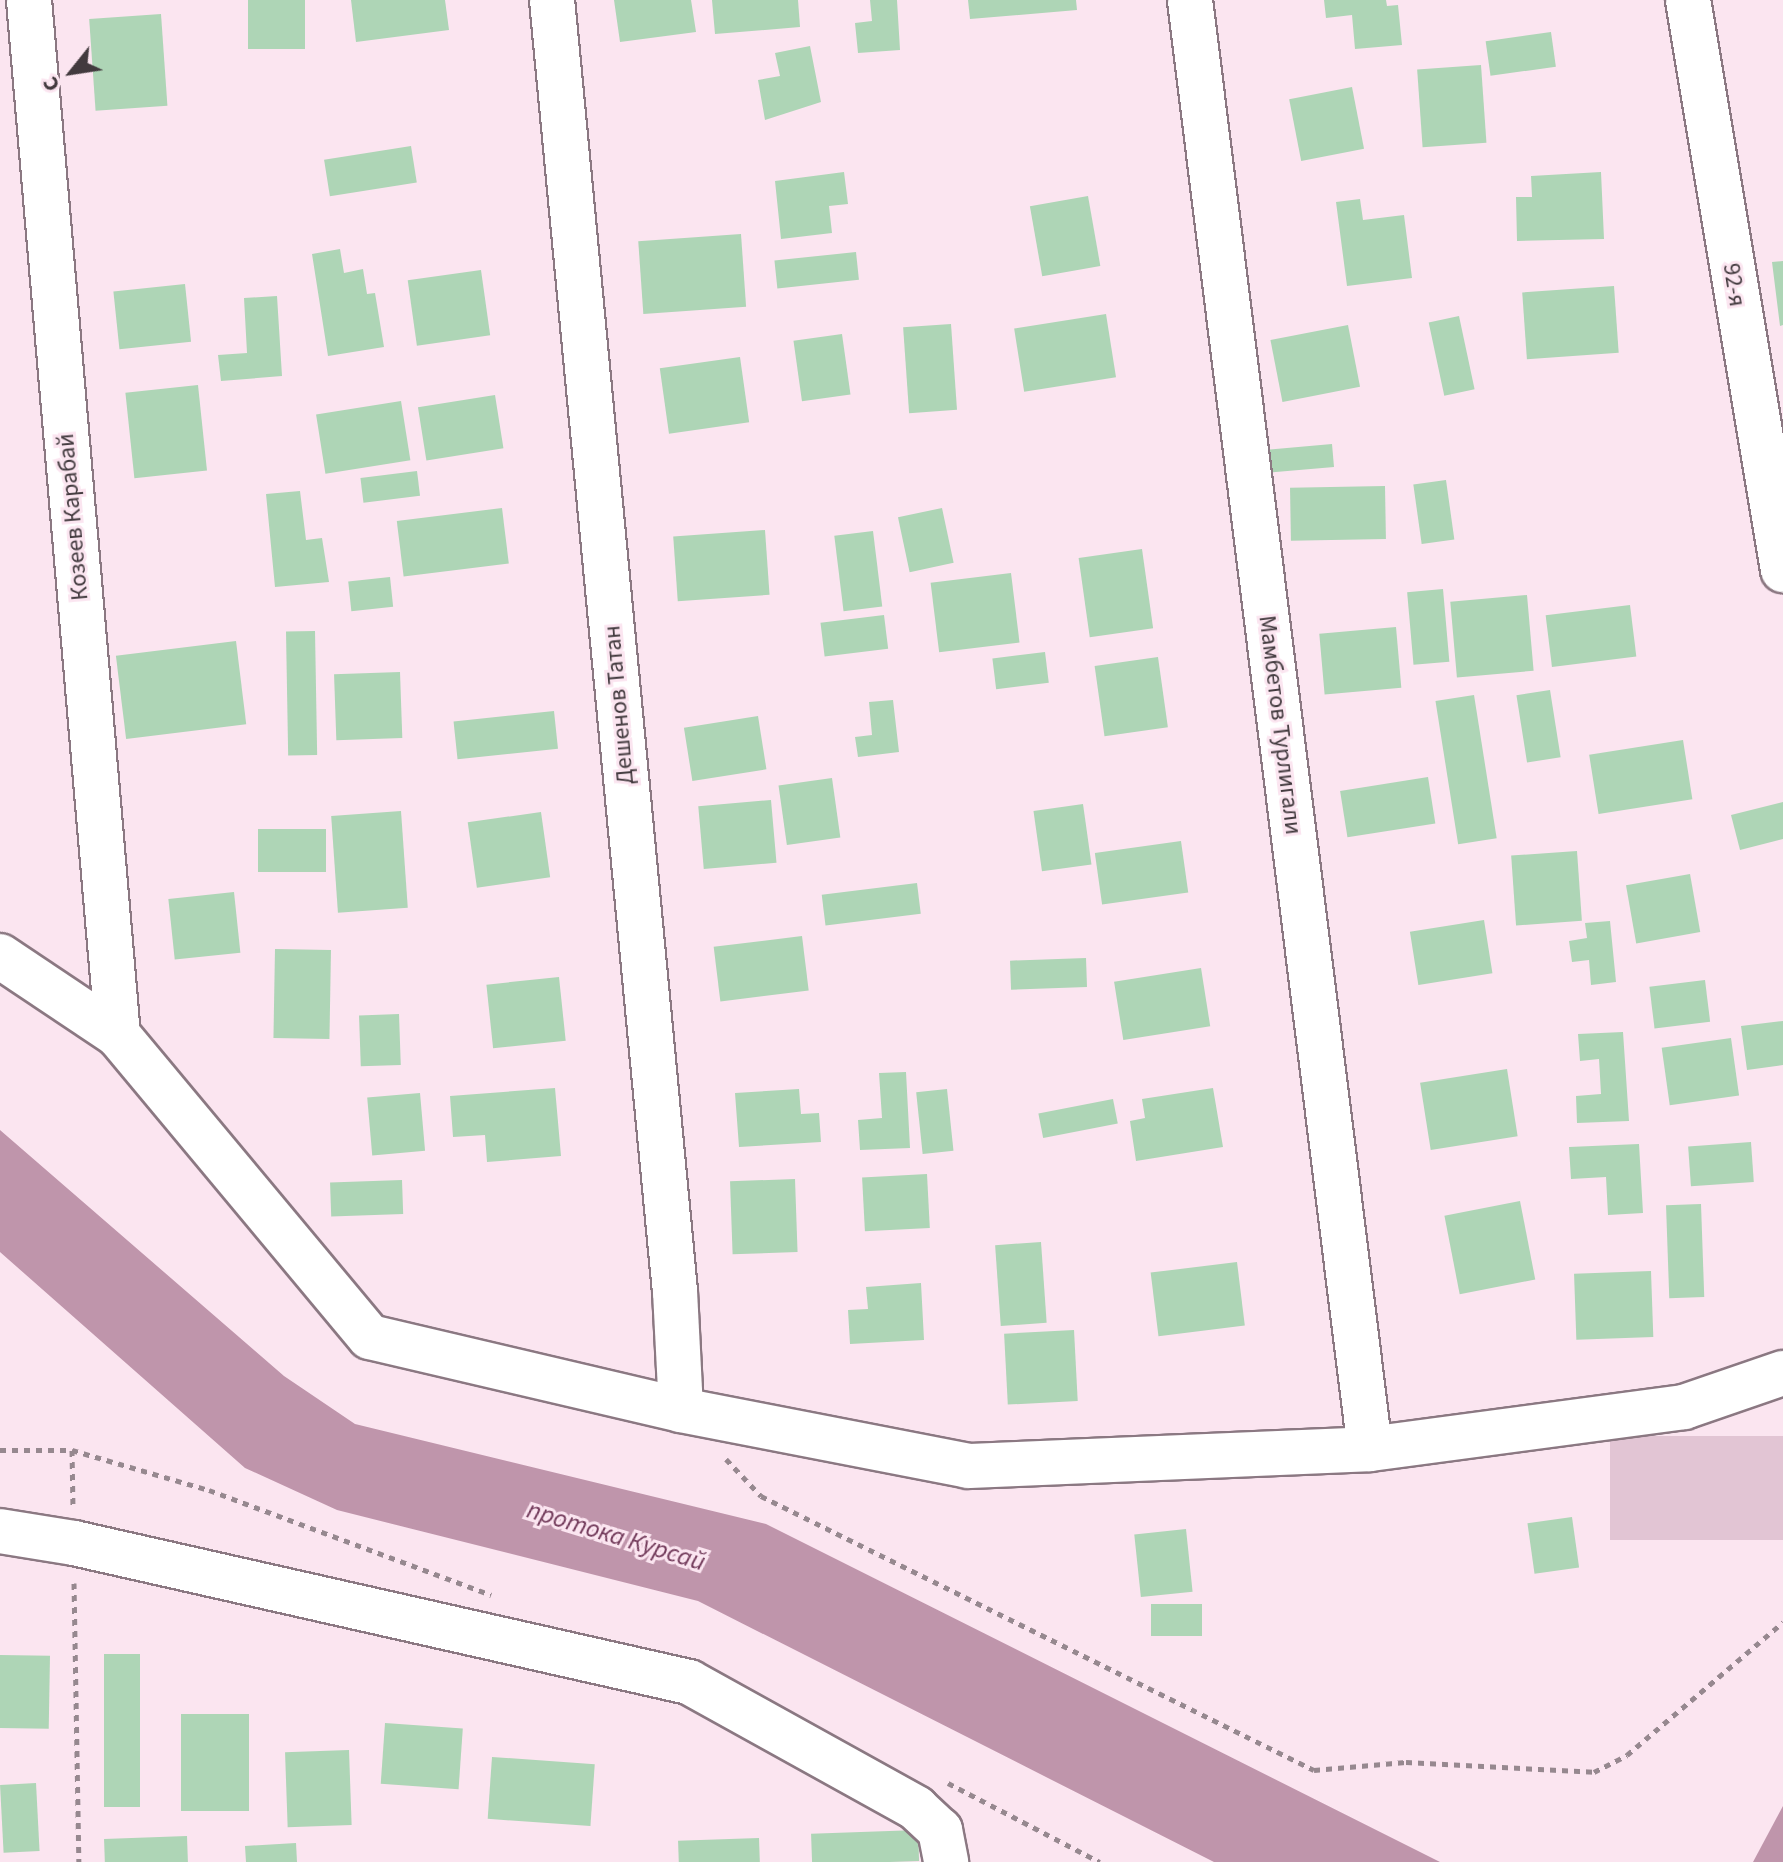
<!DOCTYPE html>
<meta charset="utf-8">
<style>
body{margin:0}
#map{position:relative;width:1783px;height:1862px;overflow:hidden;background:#fbe5f0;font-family:"Source Sans 3",sans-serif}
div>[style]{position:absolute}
.green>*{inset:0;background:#e2c5d4;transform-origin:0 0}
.water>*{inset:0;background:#bf95ab}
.building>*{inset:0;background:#aed5b6;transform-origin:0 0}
.path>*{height:5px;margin-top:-2.5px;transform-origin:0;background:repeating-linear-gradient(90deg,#96888f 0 6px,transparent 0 12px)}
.roads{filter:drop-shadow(2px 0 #8b7882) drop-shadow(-2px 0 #8b7882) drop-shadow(0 2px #8b7882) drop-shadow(0 -2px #8b7882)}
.minor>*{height:44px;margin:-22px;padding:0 22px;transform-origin:22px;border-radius:22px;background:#fff}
span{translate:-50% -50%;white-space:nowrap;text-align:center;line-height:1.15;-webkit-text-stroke:6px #fbe5f0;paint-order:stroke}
.street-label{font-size:24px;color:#423a3e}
.water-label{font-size:26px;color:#723a5a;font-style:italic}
.north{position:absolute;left:32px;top:32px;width:80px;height:80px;-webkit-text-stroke:6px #fbe5f0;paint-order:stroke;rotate:240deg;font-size:22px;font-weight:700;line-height:32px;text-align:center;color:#423a3e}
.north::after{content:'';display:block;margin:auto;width:28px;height:36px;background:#423a3e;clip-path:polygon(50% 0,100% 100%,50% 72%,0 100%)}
</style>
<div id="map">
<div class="green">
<i style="left:1783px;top:1436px;width:104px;height:173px;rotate:90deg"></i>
</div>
<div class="water">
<i style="clip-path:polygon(0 1130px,284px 1376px,355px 1424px,766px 1524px,1440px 1862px,1214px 1862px,698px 1601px,337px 1510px,245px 1468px,0 1252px)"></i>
<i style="clip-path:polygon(1783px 1806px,1783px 1862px,1753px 1862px)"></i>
</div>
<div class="building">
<i style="left:248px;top:0;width:57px;height:49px"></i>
<i style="clip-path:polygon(351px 0,445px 0,449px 30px,356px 42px)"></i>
<i style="clip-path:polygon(614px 0,691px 0,696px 32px,620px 42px)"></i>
<i style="clip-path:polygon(712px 0,798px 0,800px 27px,715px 34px)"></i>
<i style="clip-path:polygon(870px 0,897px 0,900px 50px,858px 53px,855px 23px,872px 21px)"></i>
<i style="clip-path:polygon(968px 0,1076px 0,1077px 10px,970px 19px)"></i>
<i style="clip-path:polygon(1324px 0,1386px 0,1387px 6px,1398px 5px,1402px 45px,1355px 49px,1352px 15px,1326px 18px)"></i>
<i style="left:161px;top:14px;width:92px;height:72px;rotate:86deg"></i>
<i style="left:1551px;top:32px;width:35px;height:66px;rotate:82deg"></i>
<i style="clip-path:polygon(810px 46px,821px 102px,765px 120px,758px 80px,780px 76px,775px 53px)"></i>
<i style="left:1481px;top:65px;width:78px;height:64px;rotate:86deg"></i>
<i style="left:1352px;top:87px;width:63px;height:64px;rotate:79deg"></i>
<i style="left:411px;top:146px;width:37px;height:88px;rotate:81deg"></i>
<i style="clip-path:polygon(844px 172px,848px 204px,829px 206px,832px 233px,781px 239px,775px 181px)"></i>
<i style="clip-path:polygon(1601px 172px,1604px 239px,1517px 241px,1516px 197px,1532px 197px,1531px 176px)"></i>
<i style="left:1088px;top:196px;width:71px;height:59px;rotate:80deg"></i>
<i style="clip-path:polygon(1360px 199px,1363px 220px,1404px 215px,1412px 278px,1347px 286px,1336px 202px)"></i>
<i style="left:741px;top:234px;width:73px;height:103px;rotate:86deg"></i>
<i style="clip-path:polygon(340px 249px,344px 273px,363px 269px,367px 294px,375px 293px,384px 347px,328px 356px,312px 254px)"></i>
<i style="left:856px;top:252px;width:28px;height:82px;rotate:84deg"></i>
<i style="clip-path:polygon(1783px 261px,1783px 325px,1780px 326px,1772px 262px)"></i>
<i style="left:481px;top:270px;width:66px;height:74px;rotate:82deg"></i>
<i style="left:185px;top:284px;width:58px;height:72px;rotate:84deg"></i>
<i style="left:1614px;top:286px;width:67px;height:92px;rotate:86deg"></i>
<i style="clip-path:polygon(277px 296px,282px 376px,221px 381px,218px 355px,247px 353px,244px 298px)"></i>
<i style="left:1106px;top:314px;width:64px;height:93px;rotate:81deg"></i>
<i style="left:1459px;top:316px;width:75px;height:31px;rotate:78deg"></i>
<i style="left:951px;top:324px;width:86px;height:48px;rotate:86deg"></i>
<i style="left:1348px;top:325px;width:63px;height:79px;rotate:79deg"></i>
<i style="left:842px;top:334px;width:61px;height:49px;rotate:82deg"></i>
<i style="left:740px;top:357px;width:66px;height:81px;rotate:82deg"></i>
<i style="left:198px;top:385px;width:86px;height:73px;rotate:84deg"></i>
<i style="left:495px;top:395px;width:54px;height:78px;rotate:81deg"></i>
<i style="left:401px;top:401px;width:60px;height:86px;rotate:81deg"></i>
<i style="left:1332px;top:444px;width:23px;height:71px;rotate:85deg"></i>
<i style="left:417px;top:471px;width:25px;height:57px;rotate:83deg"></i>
<i style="left:1446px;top:480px;width:60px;height:33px;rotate:82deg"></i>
<i style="left:1385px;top:486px;width:53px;height:95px;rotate:89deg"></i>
<i style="clip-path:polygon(300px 491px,306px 540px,322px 538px,329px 582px,275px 587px,266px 494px)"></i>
<i style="left:502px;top:508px;width:56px;height:106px;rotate:83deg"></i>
<i style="left:942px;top:508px;width:56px;height:45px;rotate:78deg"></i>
<i style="left:765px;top:530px;width:65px;height:92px;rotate:86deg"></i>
<i style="left:873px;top:531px;width:76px;height:39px;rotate:83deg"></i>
<i style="left:1142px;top:549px;width:80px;height:64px;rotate:82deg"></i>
<i style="left:1011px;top:573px;width:70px;height:81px;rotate:83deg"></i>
<i style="left:390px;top:577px;width:30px;height:42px;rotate:84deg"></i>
<i style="left:1443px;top:589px;width:73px;height:36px;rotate:85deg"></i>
<i style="left:1527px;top:595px;width:76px;height:77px;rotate:85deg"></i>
<i style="left:1630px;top:605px;width:52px;height:85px;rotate:83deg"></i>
<i style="left:884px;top:615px;width:34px;height:64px;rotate:83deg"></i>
<i style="left:1396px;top:627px;width:61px;height:77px;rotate:85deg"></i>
<i style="left:315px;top:631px;width:124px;height:29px;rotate:89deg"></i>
<i style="left:236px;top:641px;width:84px;height:121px;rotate:83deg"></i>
<i style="left:1045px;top:652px;width:31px;height:53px;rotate:83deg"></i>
<i style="left:1158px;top:657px;width:71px;height:64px;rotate:82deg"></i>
<i style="left:400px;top:672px;width:66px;height:66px;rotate:88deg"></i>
<i style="left:1550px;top:690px;width:68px;height:34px;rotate:81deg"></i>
<i style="left:1474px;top:695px;width:145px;height:39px;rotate:81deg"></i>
<i style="clip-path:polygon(893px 700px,899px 752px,858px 757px,855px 737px,872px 735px,869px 702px)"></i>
<i style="left:554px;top:711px;width:38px;height:101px;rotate:84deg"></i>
<i style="left:758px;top:716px;width:54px;height:75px;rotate:81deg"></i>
<i style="left:1683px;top:740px;width:60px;height:95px;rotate:81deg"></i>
<i style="left:1428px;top:777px;width:47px;height:89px;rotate:81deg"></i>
<i style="left:832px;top:778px;width:60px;height:54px;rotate:82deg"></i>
<i style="left:771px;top:800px;width:63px;height:73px;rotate:85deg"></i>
<i style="clip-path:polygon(1783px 802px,1783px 839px,1740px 850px,1731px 815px)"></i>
<i style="left:1083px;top:804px;width:61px;height:50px;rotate:82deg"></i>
<i style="left:401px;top:811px;width:97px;height:70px;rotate:86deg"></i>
<i style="left:541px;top:812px;width:66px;height:74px;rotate:82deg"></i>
<i style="left:258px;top:829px;width:68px;height:43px"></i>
<i style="left:1181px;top:841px;width:52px;height:87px;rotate:82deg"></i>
<i style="left:1577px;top:851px;width:70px;height:66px;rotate:86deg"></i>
<i style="left:1690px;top:874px;width:59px;height:65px;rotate:80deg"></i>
<i style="left:917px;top:883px;width:31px;height:96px;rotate:83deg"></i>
<i style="left:234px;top:892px;width:61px;height:66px;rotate:84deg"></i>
<i style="left:1484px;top:920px;width:54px;height:75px;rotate:81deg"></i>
<i style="clip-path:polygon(1610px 921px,1616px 982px,1591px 985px,1589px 960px,1572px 962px,1569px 941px,1587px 938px,1585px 923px)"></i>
<i style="left:802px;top:936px;width:55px;height:89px;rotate:83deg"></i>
<i style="left:275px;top:949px;width:56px;height:89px;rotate:1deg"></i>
<i style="left:1086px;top:958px;width:29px;height:76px;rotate:88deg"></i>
<i style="left:1201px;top:968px;width:59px;height:88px;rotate:81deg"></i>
<i style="left:559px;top:977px;width:64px;height:73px;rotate:84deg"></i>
<i style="left:1705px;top:980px;width:42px;height:56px;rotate:83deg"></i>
<i style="left:399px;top:1014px;width:51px;height:40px;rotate:88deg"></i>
<i style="clip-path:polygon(1783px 1021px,1783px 1065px,1747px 1070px,1741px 1026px)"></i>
<i style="clip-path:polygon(1623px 1032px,1629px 1121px,1577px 1123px,1576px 1096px,1601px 1094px,1599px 1059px,1580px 1061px,1578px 1034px)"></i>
<i style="left:1731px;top:1038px;width:58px;height:70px;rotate:82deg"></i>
<i style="left:1507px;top:1069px;width:68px;height:88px;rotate:81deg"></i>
<i style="clip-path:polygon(906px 1072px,910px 1148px,860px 1150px,858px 1120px,882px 1118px,879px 1073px)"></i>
<i style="clip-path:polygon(555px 1088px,561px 1156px,487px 1162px,485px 1135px,453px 1137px,450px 1096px)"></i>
<i style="clip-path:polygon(1213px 1088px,1223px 1147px,1136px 1161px,1130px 1121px,1145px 1118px,1142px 1099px)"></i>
<i style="clip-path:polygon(799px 1089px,801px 1114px,819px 1113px,821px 1142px,739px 1147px,735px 1093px)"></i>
<i style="left:947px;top:1089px;width:62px;height:31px;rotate:84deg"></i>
<i style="left:420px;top:1093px;width:58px;height:53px;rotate:85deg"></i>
<i style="left:1113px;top:1099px;width:25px;height:76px;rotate:79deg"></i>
<i style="left:1751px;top:1142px;width:40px;height:63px;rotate:86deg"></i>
<i style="clip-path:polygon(1639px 1144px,1643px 1213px,1608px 1215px,1606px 1177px,1571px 1179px,1569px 1147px)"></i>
<i style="left:927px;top:1174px;width:54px;height:65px;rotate:87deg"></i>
<i style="left:795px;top:1179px;width:73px;height:65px;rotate:88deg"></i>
<i style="left:402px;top:1180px;width:34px;height:72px;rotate:88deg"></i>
<i style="left:1520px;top:1201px;width:80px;height:77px;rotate:79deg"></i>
<i style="left:1701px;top:1204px;width:93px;height:35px;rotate:88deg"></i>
<i style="left:1041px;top:1242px;width:81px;height:46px;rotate:86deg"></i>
<i style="left:1237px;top:1262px;width:64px;height:87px;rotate:83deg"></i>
<i style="left:1651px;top:1271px;width:66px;height:77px;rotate:88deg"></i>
<i style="clip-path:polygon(921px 1283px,924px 1340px,850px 1344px,848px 1310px,868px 1309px,866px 1287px)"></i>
<i style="left:1074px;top:1330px;width:71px;height:70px;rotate:87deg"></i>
<i style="left:1572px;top:1517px;width:51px;height:45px;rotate:82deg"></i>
<i style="left:1186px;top:1529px;width:63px;height:52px;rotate:84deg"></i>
<i style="left:1202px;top:1604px;width:32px;height:51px;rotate:90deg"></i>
<i style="left:104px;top:1654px;width:36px;height:153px"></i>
<i style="left:0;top:1655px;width:50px;height:73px;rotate:1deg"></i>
<i style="left:181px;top:1714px;width:68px;height:97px"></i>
<i style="left:385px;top:1723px;width:78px;height:61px;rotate:4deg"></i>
<i style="left:349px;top:1750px;width:75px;height:64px;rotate:88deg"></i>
<i style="left:492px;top:1757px;width:103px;height:62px;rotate:4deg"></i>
<i style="left:36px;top:1783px;width:68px;height:36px;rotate:87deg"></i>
<i style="left:918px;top:1830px;width:31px;height:107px;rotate:88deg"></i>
<i style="left:187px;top:1836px;width:26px;height:83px;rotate:88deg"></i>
<i style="left:759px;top:1838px;width:24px;height:81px;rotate:88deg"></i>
<i style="clip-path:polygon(296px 1843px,297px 1862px,246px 1862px,245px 1846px)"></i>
</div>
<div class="path">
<i style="left:0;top:1450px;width:72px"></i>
<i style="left:72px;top:1450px;width:143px;rotate:16.3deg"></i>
<i style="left:209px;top:1490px;width:301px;rotate:20.4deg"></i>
<i style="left:72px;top:1450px;width:55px;rotate:89deg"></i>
<i style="left:726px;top:1459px;width:51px;rotate:46.6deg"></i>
<i style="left:761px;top:1496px;width:617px;rotate:26.36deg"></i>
<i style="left:1314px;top:1770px;width:92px;rotate:-5deg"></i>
<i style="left:1406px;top:1762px;width:188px;rotate:3deg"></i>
<i style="left:1594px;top:1772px;width:37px;rotate:-27deg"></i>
<i style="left:1627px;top:1755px;width:205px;rotate:-40.4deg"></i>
<i style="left:74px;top:1583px;width:279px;rotate:89deg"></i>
<i style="left:948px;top:1783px;width:171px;rotate:27.5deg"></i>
</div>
<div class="roads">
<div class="minor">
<i style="left:29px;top:0;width:1039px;rotate:85.09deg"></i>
<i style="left:552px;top:0;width:1297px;rotate:84.56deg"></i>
<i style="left:675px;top:1291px;width:119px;rotate:87.1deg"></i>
<i style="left:1190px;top:0;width:1460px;rotate:82.92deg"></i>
<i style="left:1688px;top:0;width:578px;rotate:80.54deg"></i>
<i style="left:0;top:956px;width:142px;rotate:33.8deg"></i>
<i style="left:118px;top:1035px;width:393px;rotate:50.2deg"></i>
<i style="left:370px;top:1337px;width:319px;rotate:13.2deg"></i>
<i style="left:681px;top:1410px;width:292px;rotate:11deg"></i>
<i style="left:968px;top:1466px;width:402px;rotate:-2.4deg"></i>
<i style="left:1370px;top:1449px;width:317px;rotate:-7.6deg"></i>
<i style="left:1684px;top:1407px;width:105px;rotate:-19deg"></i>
<i style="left:0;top:1531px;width:75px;rotate:9.2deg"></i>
<i style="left:74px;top:1543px;width:631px;rotate:12.74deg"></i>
<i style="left:689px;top:1682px;width:260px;rotate:29deg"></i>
<i style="left:916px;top:1808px;width:33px;rotate:43deg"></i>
<i style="left:940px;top:1830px;width:33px;rotate:79deg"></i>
</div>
</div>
<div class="street-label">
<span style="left:1734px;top:285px;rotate:81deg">92-я</span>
<span style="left:73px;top:517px;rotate:-95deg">Козеев Карабай</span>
<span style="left:619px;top:705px;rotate:-95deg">Дешенов Татан</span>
<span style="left:1280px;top:725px;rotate:83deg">Мамбетов Турлигали</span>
</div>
<div class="water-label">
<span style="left:616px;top:1536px;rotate:17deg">протока Курсай</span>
</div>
<div class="north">С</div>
</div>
